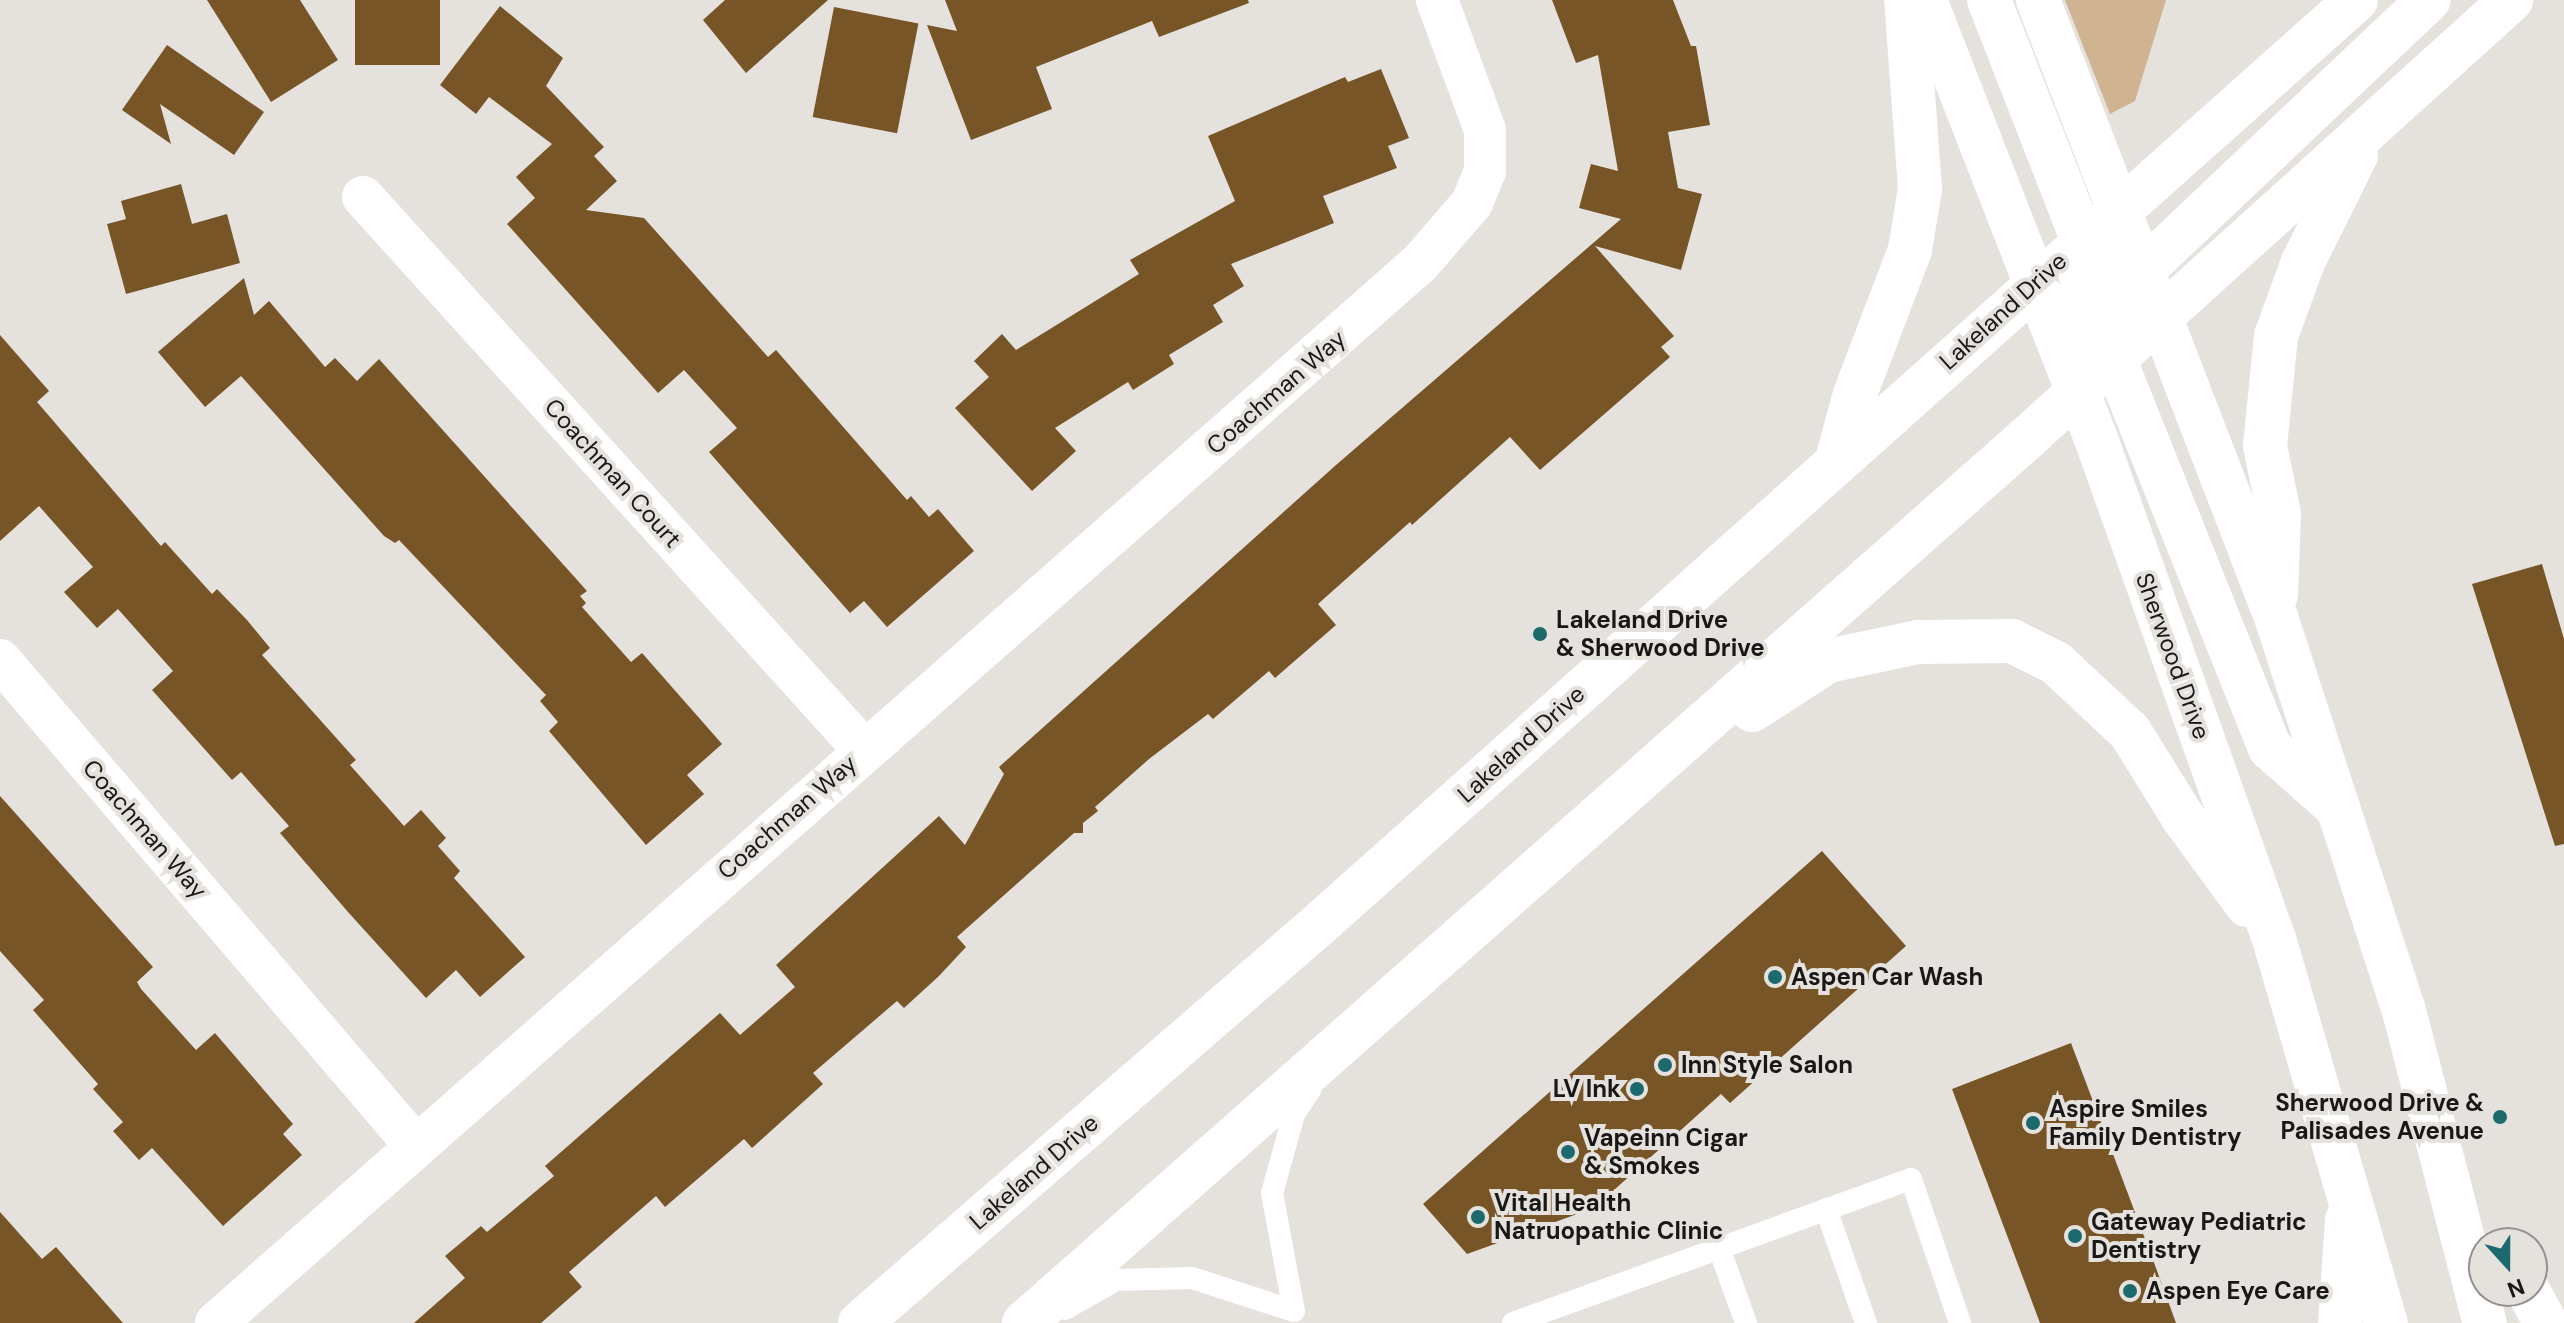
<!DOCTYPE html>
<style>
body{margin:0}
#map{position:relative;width:2564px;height:1323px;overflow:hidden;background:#e5e1dd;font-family:"DM Sans",sans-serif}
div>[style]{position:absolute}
.green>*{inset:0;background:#d0b390}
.building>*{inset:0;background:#775527;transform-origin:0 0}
.service>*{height:22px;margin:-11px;padding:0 11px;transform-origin:11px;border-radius:11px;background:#fff}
.minor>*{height:42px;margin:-21px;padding:0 21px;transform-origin:21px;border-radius:21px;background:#fff}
.secondary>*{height:44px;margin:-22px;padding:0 22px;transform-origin:22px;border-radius:22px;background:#fff}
.dots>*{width:22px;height:22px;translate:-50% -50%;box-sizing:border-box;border:4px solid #e5e1dd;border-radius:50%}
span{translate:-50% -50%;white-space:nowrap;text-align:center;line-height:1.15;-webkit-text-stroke:8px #e5e1dd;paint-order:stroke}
.street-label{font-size:24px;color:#1a1817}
.poi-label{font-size:24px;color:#1a1817;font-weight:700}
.left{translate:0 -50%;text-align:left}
.right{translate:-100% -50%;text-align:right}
.north{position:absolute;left:2468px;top:1227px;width:80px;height:80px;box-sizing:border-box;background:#e5e1dd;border:2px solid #94918e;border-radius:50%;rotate:159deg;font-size:22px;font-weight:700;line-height:32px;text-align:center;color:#1a1817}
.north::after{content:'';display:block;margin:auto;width:28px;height:36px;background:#1c696e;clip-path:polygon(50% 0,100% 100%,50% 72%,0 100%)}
</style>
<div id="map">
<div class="green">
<i style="clip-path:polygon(2065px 0,2166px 0,2135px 101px,2110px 114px)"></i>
</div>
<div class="building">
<i style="clip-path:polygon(207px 0,300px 0,338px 60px,271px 102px)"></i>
<i style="left:355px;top:0;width:85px;height:65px"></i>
<i style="clip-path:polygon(725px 0,828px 0,746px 73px,703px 20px)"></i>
<i style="clip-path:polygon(945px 0,1248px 0,1249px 3px,1159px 37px,1152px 21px,1036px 67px,1052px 109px,971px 140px,927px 25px,957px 31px)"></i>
<i style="clip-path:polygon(1552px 0,1673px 0,1691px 46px,1696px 46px,1710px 125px,1668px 132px,1678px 188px,1702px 194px,1681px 270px,1595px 246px,1674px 336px,1661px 347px,1670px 357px,1540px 470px,1510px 437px,1412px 525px,1410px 522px,1318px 604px,1336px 625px,1275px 678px,1269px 671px,1213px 719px,1208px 714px,1149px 759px,1095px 807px,1098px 811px,1083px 823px,1083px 833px,1074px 833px,957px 937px,966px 947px,939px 976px,904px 1008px,897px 1001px,813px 1073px,823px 1084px,752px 1148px,744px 1139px,665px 1207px,656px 1196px,569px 1272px,582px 1287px,541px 1323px,414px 1323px,465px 1278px,445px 1256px,481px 1226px,487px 1232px,554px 1176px,545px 1166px,720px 1013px,740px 1035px,795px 987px,776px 965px,939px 816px,965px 845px,1004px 774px,999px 767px,1336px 465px,1621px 219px,1579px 208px,1591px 164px,1618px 171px,1598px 55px,1576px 63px)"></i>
<i style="clip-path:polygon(500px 6px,563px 58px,546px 86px,604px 147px,594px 156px,617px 181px,586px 210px,644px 218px,768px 357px,776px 350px,907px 500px,911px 496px,929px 517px,938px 509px,974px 551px,887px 627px,864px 601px,850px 613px,709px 452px,737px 428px,684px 370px,658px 393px,507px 224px,535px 198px,516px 177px,552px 144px,489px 97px,476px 114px,440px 85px)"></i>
<i style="left:834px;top:7px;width:86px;height:112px;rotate:11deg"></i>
<i style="clip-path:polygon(167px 45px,264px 112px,234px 155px,160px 104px,171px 144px,122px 110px)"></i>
<i style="clip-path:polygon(1381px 69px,1409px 138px,1388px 146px,1397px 168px,1323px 196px,1334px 223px,1231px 264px,1244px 286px,1213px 305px,1223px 322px,1169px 355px,1174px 364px,1133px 390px,1128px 382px,1055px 428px,1076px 451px,1032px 491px,955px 408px,989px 377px,974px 361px,1002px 334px,1016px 350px,1139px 274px,1130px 260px,1235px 201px,1208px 136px,1345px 77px,1348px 82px)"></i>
<i style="clip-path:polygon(181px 184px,192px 224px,227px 214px,240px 263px,126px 294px,107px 224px,126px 219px,121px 201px)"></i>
<i style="clip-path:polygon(244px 278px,254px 315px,269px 301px,325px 367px,335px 358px,357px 381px,379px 359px,587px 591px,580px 596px,586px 603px,582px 607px,631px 662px,642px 653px,722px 744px,687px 775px,704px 794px,646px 845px,549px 731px,558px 722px,540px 701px,546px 695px,399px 540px,395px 543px,384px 536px,241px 376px,205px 407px,158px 352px)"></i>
<i style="clip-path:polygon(0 335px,49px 391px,37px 402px,161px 546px,165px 542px,212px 594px,217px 589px,247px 620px,270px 648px,262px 655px,356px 760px,350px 765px,404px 826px,421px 810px,446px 838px,438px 846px,460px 871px,454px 878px,525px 957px,480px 997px,456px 970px,426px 998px,348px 912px,280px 833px,289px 826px,241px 772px,232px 780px,152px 690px,173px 671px,118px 609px,97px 628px,64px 592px,93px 567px,39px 506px,0 541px)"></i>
<i style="clip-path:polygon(2542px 564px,2564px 639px,2564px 844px,2555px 846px,2472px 584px)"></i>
<i style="clip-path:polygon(0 796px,153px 967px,137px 982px,141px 989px,196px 1050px,215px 1033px,293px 1124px,283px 1134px,302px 1155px,223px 1226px,152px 1148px,139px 1160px,113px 1131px,123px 1122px,93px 1089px,98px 1084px,33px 1010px,44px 1000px,0 951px)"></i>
<i style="clip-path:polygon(1822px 851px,1906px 946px,1730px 1103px,1721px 1094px,1594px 1208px,1467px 1254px,1423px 1204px)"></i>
<i style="clip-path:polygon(2071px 1043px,2156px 1268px,2176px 1323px,2040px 1323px,1952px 1089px)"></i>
<i style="clip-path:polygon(0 1212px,42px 1259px,56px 1247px,123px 1323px,0 1323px)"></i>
</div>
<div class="service">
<i style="left:1826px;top:1209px;width:121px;rotate:70.7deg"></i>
<i style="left:1719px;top:1248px;width:80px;rotate:70.2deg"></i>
<i style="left:1065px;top:1309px;width:59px;rotate:-29.6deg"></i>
<i style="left:1116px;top:1280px;width:76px;rotate:-1.5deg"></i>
<i style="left:1192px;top:1278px;width:107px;rotate:17.9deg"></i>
<i style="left:1294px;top:1311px;width:120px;rotate:-100.6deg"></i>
<i style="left:1272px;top:1193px;width:82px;rotate:-74.4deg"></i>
<i style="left:1294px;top:1114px;width:29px;rotate:-56deg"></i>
<i style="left:1513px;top:1323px;width:423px;rotate:-19.9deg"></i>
<i style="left:1911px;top:1179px;width:152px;rotate:71.2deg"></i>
</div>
<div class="minor">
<i style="left:363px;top:197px;width:745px;rotate:47.83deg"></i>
<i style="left:0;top:660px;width:638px;rotate:49.45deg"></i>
<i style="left:216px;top:1323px;width:1604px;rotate:-41.36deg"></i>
<i style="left:1420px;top:263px;width:79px;rotate:-49.1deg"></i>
<i style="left:1472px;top:203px;width:35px;rotate:-68deg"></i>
<i style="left:1485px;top:171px;width:41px;rotate:-90deg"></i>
<i style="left:1485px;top:130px;width:139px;rotate:-110.3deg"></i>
</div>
<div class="secondary">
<i style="left:1925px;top:0;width:465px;rotate:68.7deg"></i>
<i style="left:2094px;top:433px;width:540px;rotate:70.42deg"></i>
<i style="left:2275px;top:942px;width:397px;rotate:73.8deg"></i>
<i style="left:1989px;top:0;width:275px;rotate:68.7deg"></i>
<i style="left:2089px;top:256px;width:38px;rotate:55deg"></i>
<i style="left:2111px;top:287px;width:38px;rotate:32deg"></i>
<i style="left:2038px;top:0;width:661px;rotate:68.91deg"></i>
<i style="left:2276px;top:617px;width:410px;rotate:72deg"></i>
<i style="left:2403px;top:1007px;width:326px;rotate:75.5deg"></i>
<i style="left:2035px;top:283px;width:41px;rotate:15.4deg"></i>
<i style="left:2075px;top:294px;width:38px;rotate:49deg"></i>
<i style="left:2100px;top:323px;width:458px;rotate:68.2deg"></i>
<i style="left:2270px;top:748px;width:91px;rotate:41.4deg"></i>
<i style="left:2088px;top:349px;width:40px;rotate:-63.4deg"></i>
<i style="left:2106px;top:313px;width:57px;rotate:-49.3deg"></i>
<i style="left:2143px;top:270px;width:393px;rotate:-43.4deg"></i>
<i style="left:1837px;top:460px;width:68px;rotate:-74.7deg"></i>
<i style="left:1855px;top:394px;width:154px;rotate:-69.1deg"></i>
<i style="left:1910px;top:250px;width:62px;rotate:-80.7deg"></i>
<i style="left:1920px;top:189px;width:190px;rotate:-94.2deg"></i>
<i style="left:2276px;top:595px;width:81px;rotate:-87.9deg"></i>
<i style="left:2279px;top:514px;width:69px;rotate:-101.6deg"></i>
<i style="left:2265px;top:446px;width:111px;rotate:-84.3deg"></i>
<i style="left:2276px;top:336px;width:79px;rotate:-70deg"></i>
<i style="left:2303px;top:262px;width:119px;rotate:-63.6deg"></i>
<i style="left:1752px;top:710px;width:90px;rotate:-32.8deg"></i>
<i style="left:1828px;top:661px;width:92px;rotate:-11.9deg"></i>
<i style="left:1918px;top:642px;width:94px;rotate:-0.6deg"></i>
<i style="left:2012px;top:641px;width:49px;rotate:26.6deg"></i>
<i style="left:2056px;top:663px;width:101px;rotate:43deg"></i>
<i style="left:2130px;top:732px;width:99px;rotate:58.2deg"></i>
<i style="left:2182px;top:816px;width:110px;rotate:53.9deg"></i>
<i style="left:2528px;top:1291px;width:37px;rotate:61deg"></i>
<i style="left:860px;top:1323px;width:616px;rotate:-40.98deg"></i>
<i style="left:1325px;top:919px;width:1381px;rotate:-41.71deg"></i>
<i style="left:1024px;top:1323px;width:1338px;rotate:-41.42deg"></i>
<i style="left:2027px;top:438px;width:653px;rotate:-42.14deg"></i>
<i style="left:2340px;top:1323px;width:104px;rotate:-86.1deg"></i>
</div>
<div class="dots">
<i style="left:1540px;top:634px;background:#1c696e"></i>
<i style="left:1775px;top:977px;background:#1c696e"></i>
<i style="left:1665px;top:1065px;background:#1c696e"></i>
<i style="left:1637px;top:1089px;background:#1c696e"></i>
<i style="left:2500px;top:1117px;background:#1c696e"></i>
<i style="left:2033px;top:1123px;background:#1c696e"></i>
<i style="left:1568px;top:1152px;background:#1c696e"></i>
<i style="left:1478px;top:1217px;background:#1c696e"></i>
<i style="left:2075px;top:1236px;background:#1c696e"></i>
<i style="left:2130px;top:1291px;background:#1c696e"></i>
</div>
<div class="street-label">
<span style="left:2003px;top:311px;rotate:-42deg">Lakeland Drive</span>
<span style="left:1276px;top:392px;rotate:-41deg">Coachman Way</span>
<span style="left:613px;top:473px;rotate:48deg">Coachman Court</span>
<span style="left:2173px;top:656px;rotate:70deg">Sherwood Drive</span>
<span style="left:1521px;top:744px;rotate:-42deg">Lakeland Drive</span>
<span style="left:787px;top:817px;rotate:-41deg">Coachman Way</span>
<span style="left:145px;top:829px;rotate:49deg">Coachman Way</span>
<span style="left:1034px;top:1172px;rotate:-41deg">Lakeland Drive</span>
</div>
<div class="poi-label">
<span class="left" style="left:1556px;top:634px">Lakeland Drive<br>&amp; Sherwood Drive</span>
<span class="left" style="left:1791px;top:977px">Aspen Car Wash</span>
<span class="left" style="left:1681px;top:1065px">Inn Style Salon</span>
<span class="right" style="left:1621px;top:1089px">LV Ink</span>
<span class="right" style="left:2484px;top:1117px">Sherwood Drive &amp;<br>Palisades Avenue</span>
<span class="left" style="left:2049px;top:1123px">Aspire Smiles<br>Family Dentistry</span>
<span class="left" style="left:1584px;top:1152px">Vapeinn Cigar<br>&amp; Smokes</span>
<span class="left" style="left:1494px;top:1217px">Vital Health<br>Natruopathic Clinic</span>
<span class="left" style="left:2091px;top:1236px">Gateway Pediatric<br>Dentistry</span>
<span class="left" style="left:2146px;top:1291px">Aspen Eye Care</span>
</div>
<div class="north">N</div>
</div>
